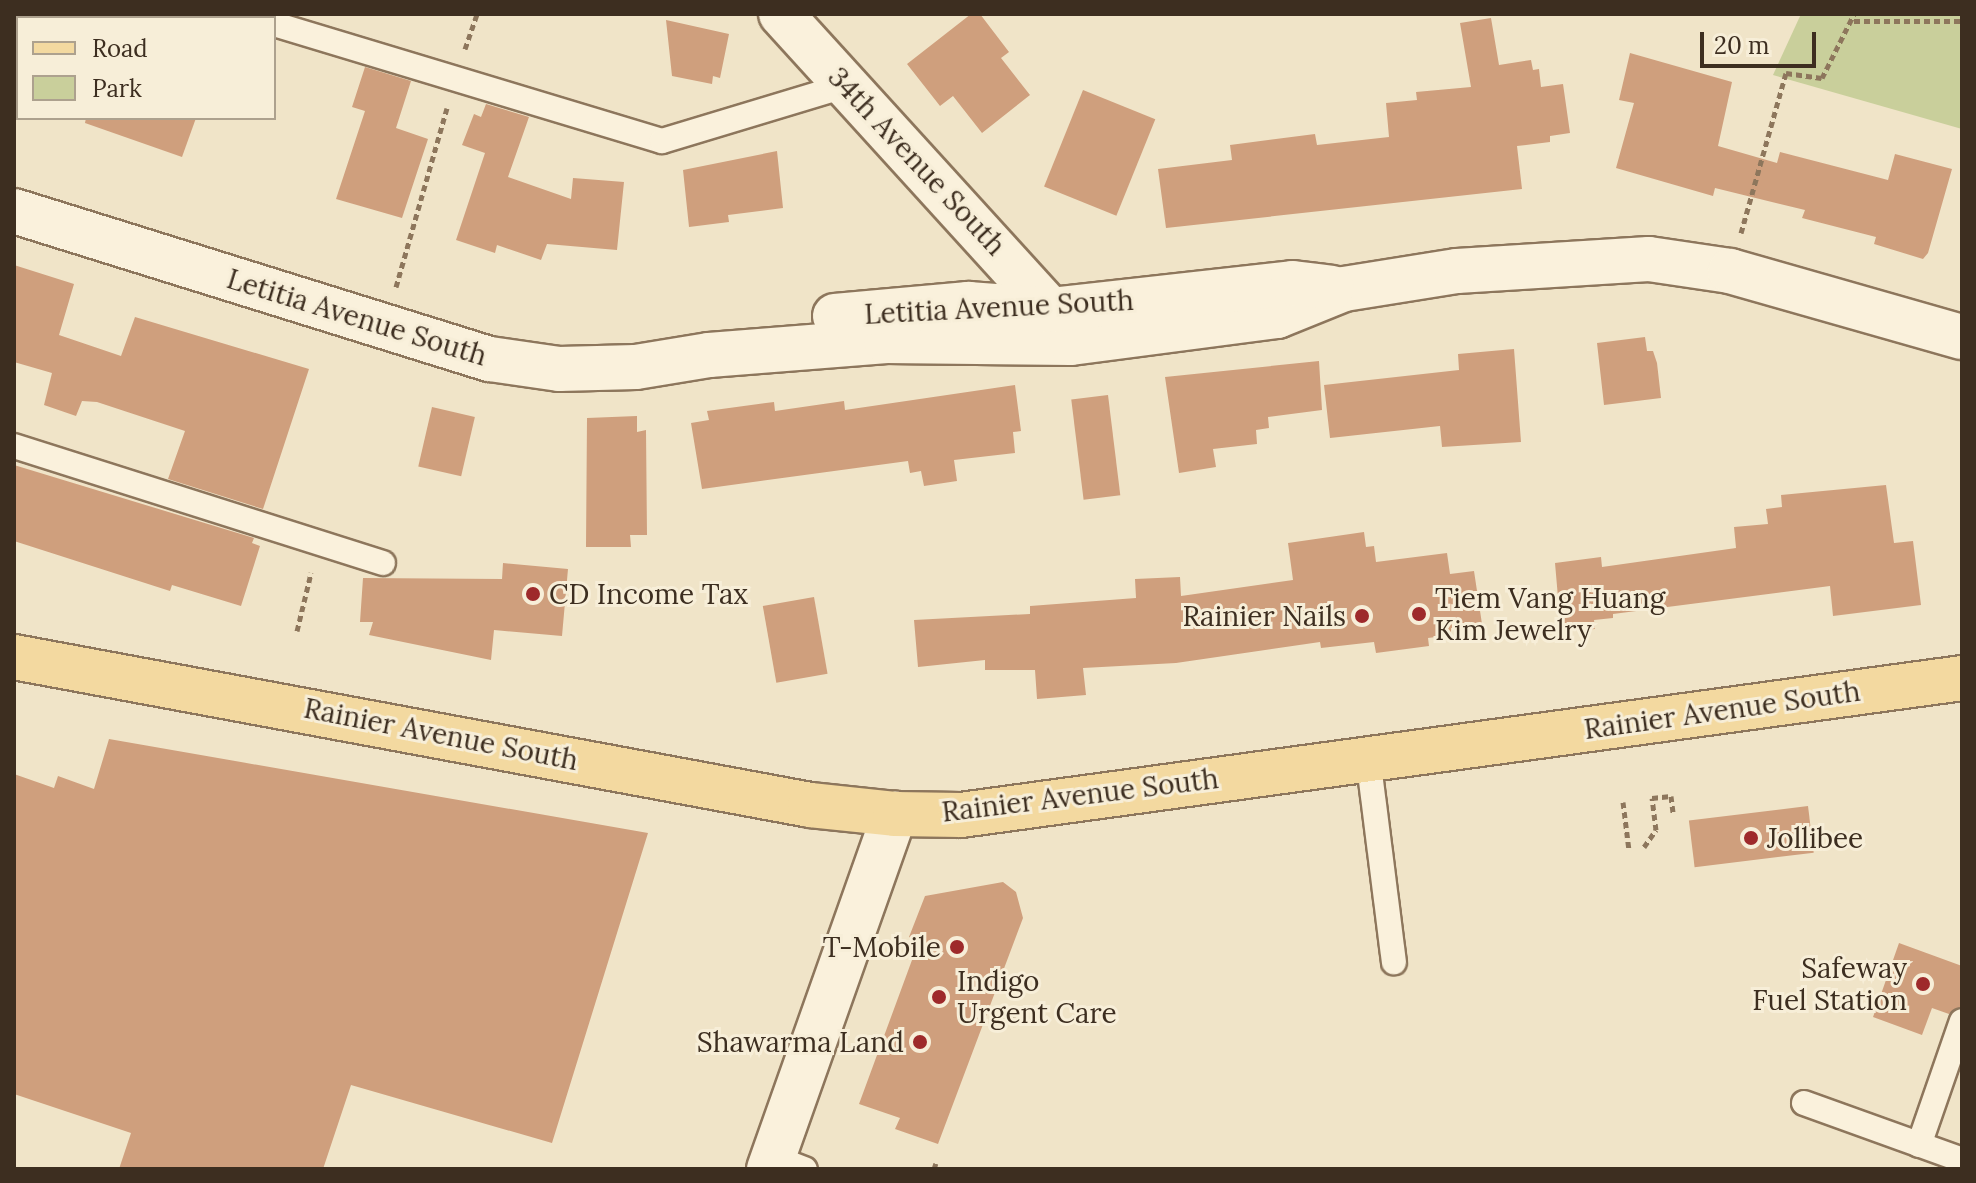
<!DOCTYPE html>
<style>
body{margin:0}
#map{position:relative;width:1976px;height:1183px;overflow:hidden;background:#f0e4c8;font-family:Lora,serif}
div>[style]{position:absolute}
.green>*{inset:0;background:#c9cf9b}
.building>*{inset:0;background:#cf9f7d;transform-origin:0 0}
.path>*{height:5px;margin-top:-2.5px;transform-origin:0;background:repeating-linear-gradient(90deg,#8d765c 0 6px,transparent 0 10px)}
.roads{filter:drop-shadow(2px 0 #8d765c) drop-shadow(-2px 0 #8d765c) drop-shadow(0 2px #8d765c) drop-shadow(0 -2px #8d765c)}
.lane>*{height:24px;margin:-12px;padding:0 12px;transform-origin:12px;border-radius:12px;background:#faf1dc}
.street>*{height:44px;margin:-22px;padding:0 22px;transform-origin:22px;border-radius:22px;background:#faf1dc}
.primary>*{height:44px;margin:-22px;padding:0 22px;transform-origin:22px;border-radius:22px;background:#f3d9a0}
.dots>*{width:22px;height:22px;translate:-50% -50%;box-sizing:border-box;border:4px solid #f7eed8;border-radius:50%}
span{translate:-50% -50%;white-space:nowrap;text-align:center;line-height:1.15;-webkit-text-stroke:6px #f7eed8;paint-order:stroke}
.street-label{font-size:28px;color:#3d2e20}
.poi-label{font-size:28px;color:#3d2e20}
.left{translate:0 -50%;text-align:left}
.right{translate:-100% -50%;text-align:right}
.frame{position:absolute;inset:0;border:16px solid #3d2e20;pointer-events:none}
.legend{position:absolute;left:16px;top:16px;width:260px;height:104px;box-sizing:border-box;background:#f7eed8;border:2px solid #ada18e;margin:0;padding:10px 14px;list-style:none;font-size:24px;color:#3d2e20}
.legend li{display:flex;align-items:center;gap:16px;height:40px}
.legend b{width:40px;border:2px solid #ada18e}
.scale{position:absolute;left:1700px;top:32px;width:116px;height:36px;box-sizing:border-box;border:4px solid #3d2e20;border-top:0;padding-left:10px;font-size:24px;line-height:28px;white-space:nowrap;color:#3d2e20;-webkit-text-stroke:6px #f7eed8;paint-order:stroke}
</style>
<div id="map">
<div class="green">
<i style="clip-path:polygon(1801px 14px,1962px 14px,1962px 129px,1773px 75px)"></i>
</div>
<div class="building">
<i style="clip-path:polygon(971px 14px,980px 14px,1009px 52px,1001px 58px,1030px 95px,982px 133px,953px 96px,940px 106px,907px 64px)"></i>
<i style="clip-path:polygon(1491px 18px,1499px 65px,1531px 60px,1533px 70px,1539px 69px,1541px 87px,1563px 84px,1570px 133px,1550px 136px,1550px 142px,1517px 146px,1522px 189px,1166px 228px,1158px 169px,1232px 160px,1230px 145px,1315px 134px,1317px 145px,1389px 137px,1386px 103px,1417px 100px,1416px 92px,1471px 87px,1460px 23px)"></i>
<i style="clip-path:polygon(666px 20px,729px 34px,720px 78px,713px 76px,712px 84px,672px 76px)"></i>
<i style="clip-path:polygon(1630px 53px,1732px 82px,1718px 146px,1777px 163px,1780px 152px,1888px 180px,1895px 154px,1952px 169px,1928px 253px,1923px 259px,1874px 244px,1876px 237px,1802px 218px,1805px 210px,1715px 188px,1713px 196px,1616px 168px,1634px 103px,1619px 100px)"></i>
<i style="clip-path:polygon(365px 67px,411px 81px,396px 128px,428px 139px,402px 218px,336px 199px,365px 111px,352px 107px)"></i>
<i style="left:1083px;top:90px;width:78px;height:104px;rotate:22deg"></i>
<i style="clip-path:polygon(486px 104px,529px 117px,508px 177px,571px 199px,573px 178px,624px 182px,617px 250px,547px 244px,541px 260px,497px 245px,495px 253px,456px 240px,485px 153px,462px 145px,474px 114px,481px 117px)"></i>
<i style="clip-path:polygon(86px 118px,196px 118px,182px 157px,85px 123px)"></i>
<i style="clip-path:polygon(777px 151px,783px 208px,728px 215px,729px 222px,689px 227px,683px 170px)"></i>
<i style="clip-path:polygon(14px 265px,74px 284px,59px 335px,121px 356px,135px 317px,309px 369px,263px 509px,168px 479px,185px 431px,97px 402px,82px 401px,76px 416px,44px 405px,52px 373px,14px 362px)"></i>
<i style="clip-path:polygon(1645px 337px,1647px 351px,1653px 351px,1657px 363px,1661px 398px,1604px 405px,1597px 343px)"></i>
<i style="clip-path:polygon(1514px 349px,1521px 442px,1442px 447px,1440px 426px,1330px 438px,1324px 385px,1459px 370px,1458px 354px)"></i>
<i style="clip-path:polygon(1319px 361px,1322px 410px,1268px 417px,1269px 428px,1256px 430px,1257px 444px,1213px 449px,1216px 467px,1179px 473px,1165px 377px)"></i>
<i style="clip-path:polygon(1015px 385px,1021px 431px,1013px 432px,1015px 453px,954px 460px,957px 481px,924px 486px,921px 471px,910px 473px,908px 461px,702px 489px,691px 423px,709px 420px,707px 411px,774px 402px,775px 411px,844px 401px,845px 410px)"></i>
<i style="left:1108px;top:395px;width:101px;height:37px;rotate:83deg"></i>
<i style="left:432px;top:407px;width:44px;height:61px;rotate:13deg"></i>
<i style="clip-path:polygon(637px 416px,637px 432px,646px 430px,647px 535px,630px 535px,631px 547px,586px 547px,587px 418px)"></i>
<i style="clip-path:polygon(14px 465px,254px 538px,252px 543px,260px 546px,241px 606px,172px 585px,170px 591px,14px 541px)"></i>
<i style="clip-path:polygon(1886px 485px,1894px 543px,1913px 541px,1921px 605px,1833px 616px,1830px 586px,1613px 614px,1613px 618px,1594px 620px,1595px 629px,1561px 632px,1555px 563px,1601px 557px,1602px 567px,1736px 548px,1734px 527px,1768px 524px,1766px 509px,1782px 507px,1781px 495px)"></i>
<i style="clip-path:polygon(1364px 532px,1366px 547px,1374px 546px,1376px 562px,1447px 553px,1450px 574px,1474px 571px,1482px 624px,1451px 628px,1451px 635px,1428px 638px,1429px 646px,1376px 653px,1374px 642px,1321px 648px,1320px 642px,1176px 663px,1083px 668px,1086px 695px,1037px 699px,1035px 670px,985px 670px,985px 660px,918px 667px,914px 620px,1030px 614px,1030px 606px,1136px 598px,1135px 579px,1180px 577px,1181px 596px,1293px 580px,1288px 543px)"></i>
<i style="clip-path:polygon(503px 563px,568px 569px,562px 636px,494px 630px,491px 660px,369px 635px,373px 622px,360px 622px,363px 578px,502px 579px)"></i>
<i style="left:814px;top:597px;width:78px;height:52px;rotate:80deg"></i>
<i style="clip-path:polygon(109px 739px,648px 833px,552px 1143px,351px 1085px,323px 1169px,119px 1169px,131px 1133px,14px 1094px,14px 774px,54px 788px,58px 776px,94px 789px)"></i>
<i style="left:1808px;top:806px;width:47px;height:120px;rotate:83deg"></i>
<i style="clip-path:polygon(1003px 882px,1016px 892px,1023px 918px,938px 1144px,895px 1129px,900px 1118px,859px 1104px,919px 941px,909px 937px,925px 896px)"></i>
<i style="clip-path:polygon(1899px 943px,1962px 966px,1962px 1006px,1949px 1014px,1932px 1008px,1922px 1035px,1873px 1017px)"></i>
</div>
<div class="path">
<i style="left:1854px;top:21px;width:108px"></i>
<i style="left:465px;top:49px;width:37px;rotate:-71deg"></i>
<i style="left:1741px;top:233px;width:166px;rotate:-74.3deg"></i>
<i style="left:1786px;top:73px;width:36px;rotate:8deg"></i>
<i style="left:1822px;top:78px;width:72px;rotate:-63.4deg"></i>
<i style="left:396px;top:287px;width:186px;rotate:-74.1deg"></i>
<i style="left:297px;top:631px;width:60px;rotate:-76.4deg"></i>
<i style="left:1623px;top:802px;width:48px;rotate:82.9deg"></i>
<i style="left:1644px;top:847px;width:21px;rotate:-55deg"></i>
<i style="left:1656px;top:830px;width:32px;rotate:-97deg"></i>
<i style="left:1652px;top:798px;width:19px;rotate:-6deg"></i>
<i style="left:1671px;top:796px;width:17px;rotate:83deg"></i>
<i style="left:1001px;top:1016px;width:33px;rotate:-7deg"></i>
<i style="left:934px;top:1169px;width:6px;rotate:-72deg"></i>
</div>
<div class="roads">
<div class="lane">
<i style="left:241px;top:14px;width:14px;rotate:17deg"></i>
<i style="left:274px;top:24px;width:405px;rotate:16.8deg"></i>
<i style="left:662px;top:141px;width:194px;rotate:-16.8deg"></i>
<i style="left:14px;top:446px;width:387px;rotate:17.6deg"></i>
<i style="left:1368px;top:757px;width:207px;rotate:82.8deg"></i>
<i style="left:1804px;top:1103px;width:168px;rotate:19.8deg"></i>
<i style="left:1919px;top:1145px;width:131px;rotate:-70.9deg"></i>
<i style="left:773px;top:1157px;width:34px;rotate:21deg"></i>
</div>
<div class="street">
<i style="left:781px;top:14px;width:400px;rotate:47.7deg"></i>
<i style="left:14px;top:211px;width:498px;rotate:17.3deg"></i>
<i style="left:490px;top:359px;width:70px;rotate:8.2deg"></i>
<i style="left:559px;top:369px;width:77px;rotate:-1.5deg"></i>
<i style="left:636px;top:367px;width:74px;rotate:-9.3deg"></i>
<i style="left:709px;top:355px;width:178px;rotate:-4.5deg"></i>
<i style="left:886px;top:341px;width:185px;rotate:0.6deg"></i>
<i style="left:1071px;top:343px;width:208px;rotate:-7.5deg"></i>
<i style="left:1277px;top:316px;width:72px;rotate:-21.9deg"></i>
<i style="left:1344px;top:289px;width:114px;rotate:-9.1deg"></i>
<i style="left:1457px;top:271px;width:192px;rotate:-3.6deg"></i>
<i style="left:1649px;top:259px;width:82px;rotate:8.4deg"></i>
<i style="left:1730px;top:271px;width:241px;rotate:15.9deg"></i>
<i style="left:835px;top:316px;width:134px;rotate:-5.2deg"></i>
<i style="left:968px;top:304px;width:82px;rotate:4.2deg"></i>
<i style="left:1050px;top:310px;width:244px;rotate:-6.3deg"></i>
<i style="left:1293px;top:283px;width:39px;rotate:7deg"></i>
<i style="left:769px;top:1169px;width:377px;rotate:-70.5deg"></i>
</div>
<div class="primary">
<i style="left:14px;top:657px;width:810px;rotate:10.53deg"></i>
<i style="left:810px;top:805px;width:85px;rotate:6deg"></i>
<i style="left:895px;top:814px;width:66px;rotate:0.9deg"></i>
<i style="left:961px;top:815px;width:1010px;rotate:-7.79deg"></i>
</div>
</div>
<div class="dots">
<i style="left:533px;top:594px;background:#9e2a2b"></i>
<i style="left:1419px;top:614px;background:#9e2a2b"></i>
<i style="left:1362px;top:616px;background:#9e2a2b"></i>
<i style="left:1751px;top:838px;background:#9e2a2b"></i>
<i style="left:957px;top:947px;background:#9e2a2b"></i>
<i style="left:1923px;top:984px;background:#9e2a2b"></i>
<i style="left:939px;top:997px;background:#9e2a2b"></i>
<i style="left:920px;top:1042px;background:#9e2a2b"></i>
</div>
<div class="street-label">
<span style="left:917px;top:161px;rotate:47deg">34th Avenue South</span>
<span style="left:999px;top:307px;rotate:-3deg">Letitia Avenue South</span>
<span style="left:357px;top:317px;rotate:17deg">Letitia Avenue South</span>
<span style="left:1722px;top:710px;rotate:-8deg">Rainier Avenue South</span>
<span style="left:441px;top:734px;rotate:11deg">Rainier Avenue South</span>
<span style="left:1080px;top:795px;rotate:-7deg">Rainier Avenue South</span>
</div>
<div class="poi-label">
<span class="left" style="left:549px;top:594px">CD Income Tax</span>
<span class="left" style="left:1435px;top:614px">Tiem Vang Huang<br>Kim Jewelry</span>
<span class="right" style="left:1346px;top:616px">Rainier Nails</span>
<span class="left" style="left:1767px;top:838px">Jollibee</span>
<span class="right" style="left:941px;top:947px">T-Mobile</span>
<span class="right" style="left:1907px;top:984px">Safeway<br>Fuel Station</span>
<span class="left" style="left:957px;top:997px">Indigo<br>Urgent Care</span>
<span class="right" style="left:904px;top:1042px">Shawarma Land</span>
</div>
<div class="frame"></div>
<ul class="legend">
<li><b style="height:10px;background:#f3d9a0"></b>Road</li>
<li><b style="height:22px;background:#c9cf9b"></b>Park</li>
</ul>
<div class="scale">20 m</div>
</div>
